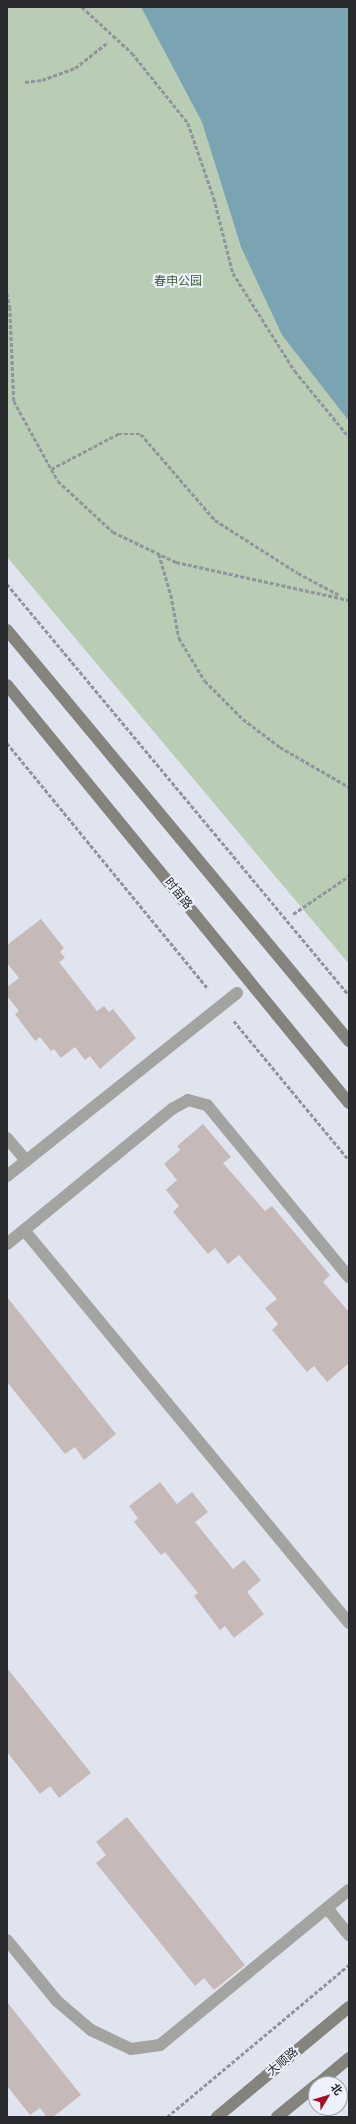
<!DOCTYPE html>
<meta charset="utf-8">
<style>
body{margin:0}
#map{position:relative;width:356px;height:2124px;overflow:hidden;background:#dfe4ee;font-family:"Public Sans","Noto Sans SC",sans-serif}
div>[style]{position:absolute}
.green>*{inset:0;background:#b9cdb5}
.water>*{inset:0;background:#7aa4b2}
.building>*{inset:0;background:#c6bab8}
.path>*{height:2.5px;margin-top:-1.25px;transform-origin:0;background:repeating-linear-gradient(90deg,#90949b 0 4px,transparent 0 6px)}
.lane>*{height:12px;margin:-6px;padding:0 6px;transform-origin:6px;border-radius:6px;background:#a3a39f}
.secondary>*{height:12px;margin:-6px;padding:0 6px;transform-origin:6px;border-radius:6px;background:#84847d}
span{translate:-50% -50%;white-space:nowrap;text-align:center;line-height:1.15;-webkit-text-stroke:4px #ecf1fb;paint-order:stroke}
.park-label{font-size:12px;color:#3f6337}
.street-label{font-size:12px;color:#282a2e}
.frame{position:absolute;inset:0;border:8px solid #282a2e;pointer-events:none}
.north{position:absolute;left:308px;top:2076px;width:40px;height:40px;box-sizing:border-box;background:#ecf1fb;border:1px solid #9ea1a9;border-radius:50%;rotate:52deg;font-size:11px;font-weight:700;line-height:16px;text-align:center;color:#282a2e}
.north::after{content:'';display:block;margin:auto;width:14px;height:18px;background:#a70f21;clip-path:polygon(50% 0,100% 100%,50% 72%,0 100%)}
</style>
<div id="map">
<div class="green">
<i style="clip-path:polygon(7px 7px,349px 7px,349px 964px,7px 557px)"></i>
</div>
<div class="water">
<i style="clip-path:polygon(141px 7px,349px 7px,349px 421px,282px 335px,241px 247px,202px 122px)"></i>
</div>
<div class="building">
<i style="clip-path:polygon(41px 919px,64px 948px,60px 952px,65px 958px,59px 962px,97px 1011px,104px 1006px,109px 1012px,113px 1009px,136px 1038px,100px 1069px,90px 1056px,85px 1060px,75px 1047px,61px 1058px,54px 1049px,51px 1051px,40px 1037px,35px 1041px,15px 1014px,19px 1011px,7px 996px,7px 987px,19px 978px,7px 963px,7px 945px)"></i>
<i style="clip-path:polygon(203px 1124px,231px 1157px,223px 1163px,265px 1211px,272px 1206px,330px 1275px,323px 1282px,349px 1312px,349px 1363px,327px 1382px,314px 1366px,307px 1372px,272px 1330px,278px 1324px,265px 1308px,277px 1299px,239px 1255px,228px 1264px,215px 1248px,208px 1254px,173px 1212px,179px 1206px,166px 1190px,177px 1180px,164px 1164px,180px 1150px,177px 1146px)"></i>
<i style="clip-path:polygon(7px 1297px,116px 1434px,84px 1460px,75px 1447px,65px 1454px,7px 1382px)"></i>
<i style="clip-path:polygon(160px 1482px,177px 1504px,192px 1492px,208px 1512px,195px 1522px,233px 1569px,244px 1560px,261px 1580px,247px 1592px,264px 1614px,234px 1638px,225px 1626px,220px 1630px,194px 1596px,198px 1593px,165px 1552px,161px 1555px,134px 1522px,138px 1518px,129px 1506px)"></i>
<i style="clip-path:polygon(7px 1668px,91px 1773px,59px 1798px,50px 1786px,40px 1794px,7px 1752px)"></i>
<i style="clip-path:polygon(127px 1817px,245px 1965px,214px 1990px,204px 1978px,195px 1986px,96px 1863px,106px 1855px,96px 1842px)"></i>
<i style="clip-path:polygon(7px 2002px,81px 2095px,53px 2117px,47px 2117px,40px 2108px,30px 2115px,7px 2086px)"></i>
</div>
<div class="path">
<i style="left:82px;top:7px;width:68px;rotate:42.6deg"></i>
<i style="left:132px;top:53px;width:90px;rotate:51.3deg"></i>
<i style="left:188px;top:123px;width:79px;rotate:70.9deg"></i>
<i style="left:214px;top:198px;width:77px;rotate:75.8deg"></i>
<i style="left:233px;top:273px;width:116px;rotate:57.7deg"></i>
<i style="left:295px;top:371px;width:85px;rotate:50.7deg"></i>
<i style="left:25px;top:82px;width:17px;rotate:-7deg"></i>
<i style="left:42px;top:80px;width:35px;rotate:-20deg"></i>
<i style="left:75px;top:68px;width:42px;rotate:-38.2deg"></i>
<i style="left:7px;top:293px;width:14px;rotate:78deg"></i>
<i style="left:10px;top:307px;width:94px;rotate:87.6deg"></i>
<i style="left:14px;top:401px;width:91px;rotate:61.2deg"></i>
<i style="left:58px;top:481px;width:75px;rotate:42.8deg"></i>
<i style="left:113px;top:532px;width:70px;rotate:25.5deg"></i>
<i style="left:176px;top:562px;width:177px;rotate:12.4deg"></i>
<i style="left:51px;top:469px;width:76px;rotate:-27.6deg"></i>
<i style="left:118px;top:434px;width:23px"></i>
<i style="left:141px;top:434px;width:113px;rotate:49.3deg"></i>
<i style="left:215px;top:520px;width:98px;rotate:32.6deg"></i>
<i style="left:298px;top:573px;width:47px;rotate:28.2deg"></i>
<i style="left:159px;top:554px;width:43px;rotate:73.7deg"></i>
<i style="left:171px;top:595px;width:44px;rotate:79.5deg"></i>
<i style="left:179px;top:638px;width:50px;rotate:58.8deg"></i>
<i style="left:205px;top:681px;width:54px;rotate:45deg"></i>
<i style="left:243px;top:719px;width:46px;rotate:37.1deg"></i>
<i style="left:280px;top:747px;width:80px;rotate:30.1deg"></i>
<i style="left:7px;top:584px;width:535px;rotate:50.24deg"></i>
<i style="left:7px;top:743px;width:318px;rotate:50.7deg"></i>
<i style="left:293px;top:914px;width:68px;rotate:-34.2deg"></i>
<i style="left:234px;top:1021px;width:180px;rotate:50.4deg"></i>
<i style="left:167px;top:2117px;width:237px;rotate:-39.9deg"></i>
</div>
<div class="lane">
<i style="left:7px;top:1138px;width:30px;rotate:50deg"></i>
<i style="left:7px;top:1176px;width:294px;rotate:-38.5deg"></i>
<i style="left:24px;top:1230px;width:510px;rotate:50.41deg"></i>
<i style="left:7px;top:1244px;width:213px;rotate:-39.3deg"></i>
<i style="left:172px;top:1109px;width:18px;rotate:-29deg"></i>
<i style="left:188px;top:1100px;width:20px;rotate:15deg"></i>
<i style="left:207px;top:1105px;width:223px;rotate:50.5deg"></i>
<i style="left:327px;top:1908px;width:35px;rotate:51deg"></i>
<i style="left:7px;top:1940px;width:79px;rotate:50.7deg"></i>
<i style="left:57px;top:2001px;width:45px;rotate:40.5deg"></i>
<i style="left:91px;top:2030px;width:44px;rotate:25.4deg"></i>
<i style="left:131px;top:2049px;width:29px;rotate:-8deg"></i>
<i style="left:160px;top:2045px;width:244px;rotate:-39.4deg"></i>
</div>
<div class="secondary">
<i style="left:7px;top:630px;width:535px;rotate:50.24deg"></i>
<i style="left:7px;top:685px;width:540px;rotate:50.71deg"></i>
<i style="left:318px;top:2084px;width:40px;rotate:-40deg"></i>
<i style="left:217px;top:2117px;width:172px;rotate:-39.8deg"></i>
<i style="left:277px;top:2117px;width:50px;rotate:-39.4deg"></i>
</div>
<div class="park-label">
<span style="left:178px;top:282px">春申公园</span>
</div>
<div class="street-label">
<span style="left:178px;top:894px;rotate:51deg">时苗路</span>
<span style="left:283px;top:2062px;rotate:-40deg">大顺路</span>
</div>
<div class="frame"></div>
<div class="north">北</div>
</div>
